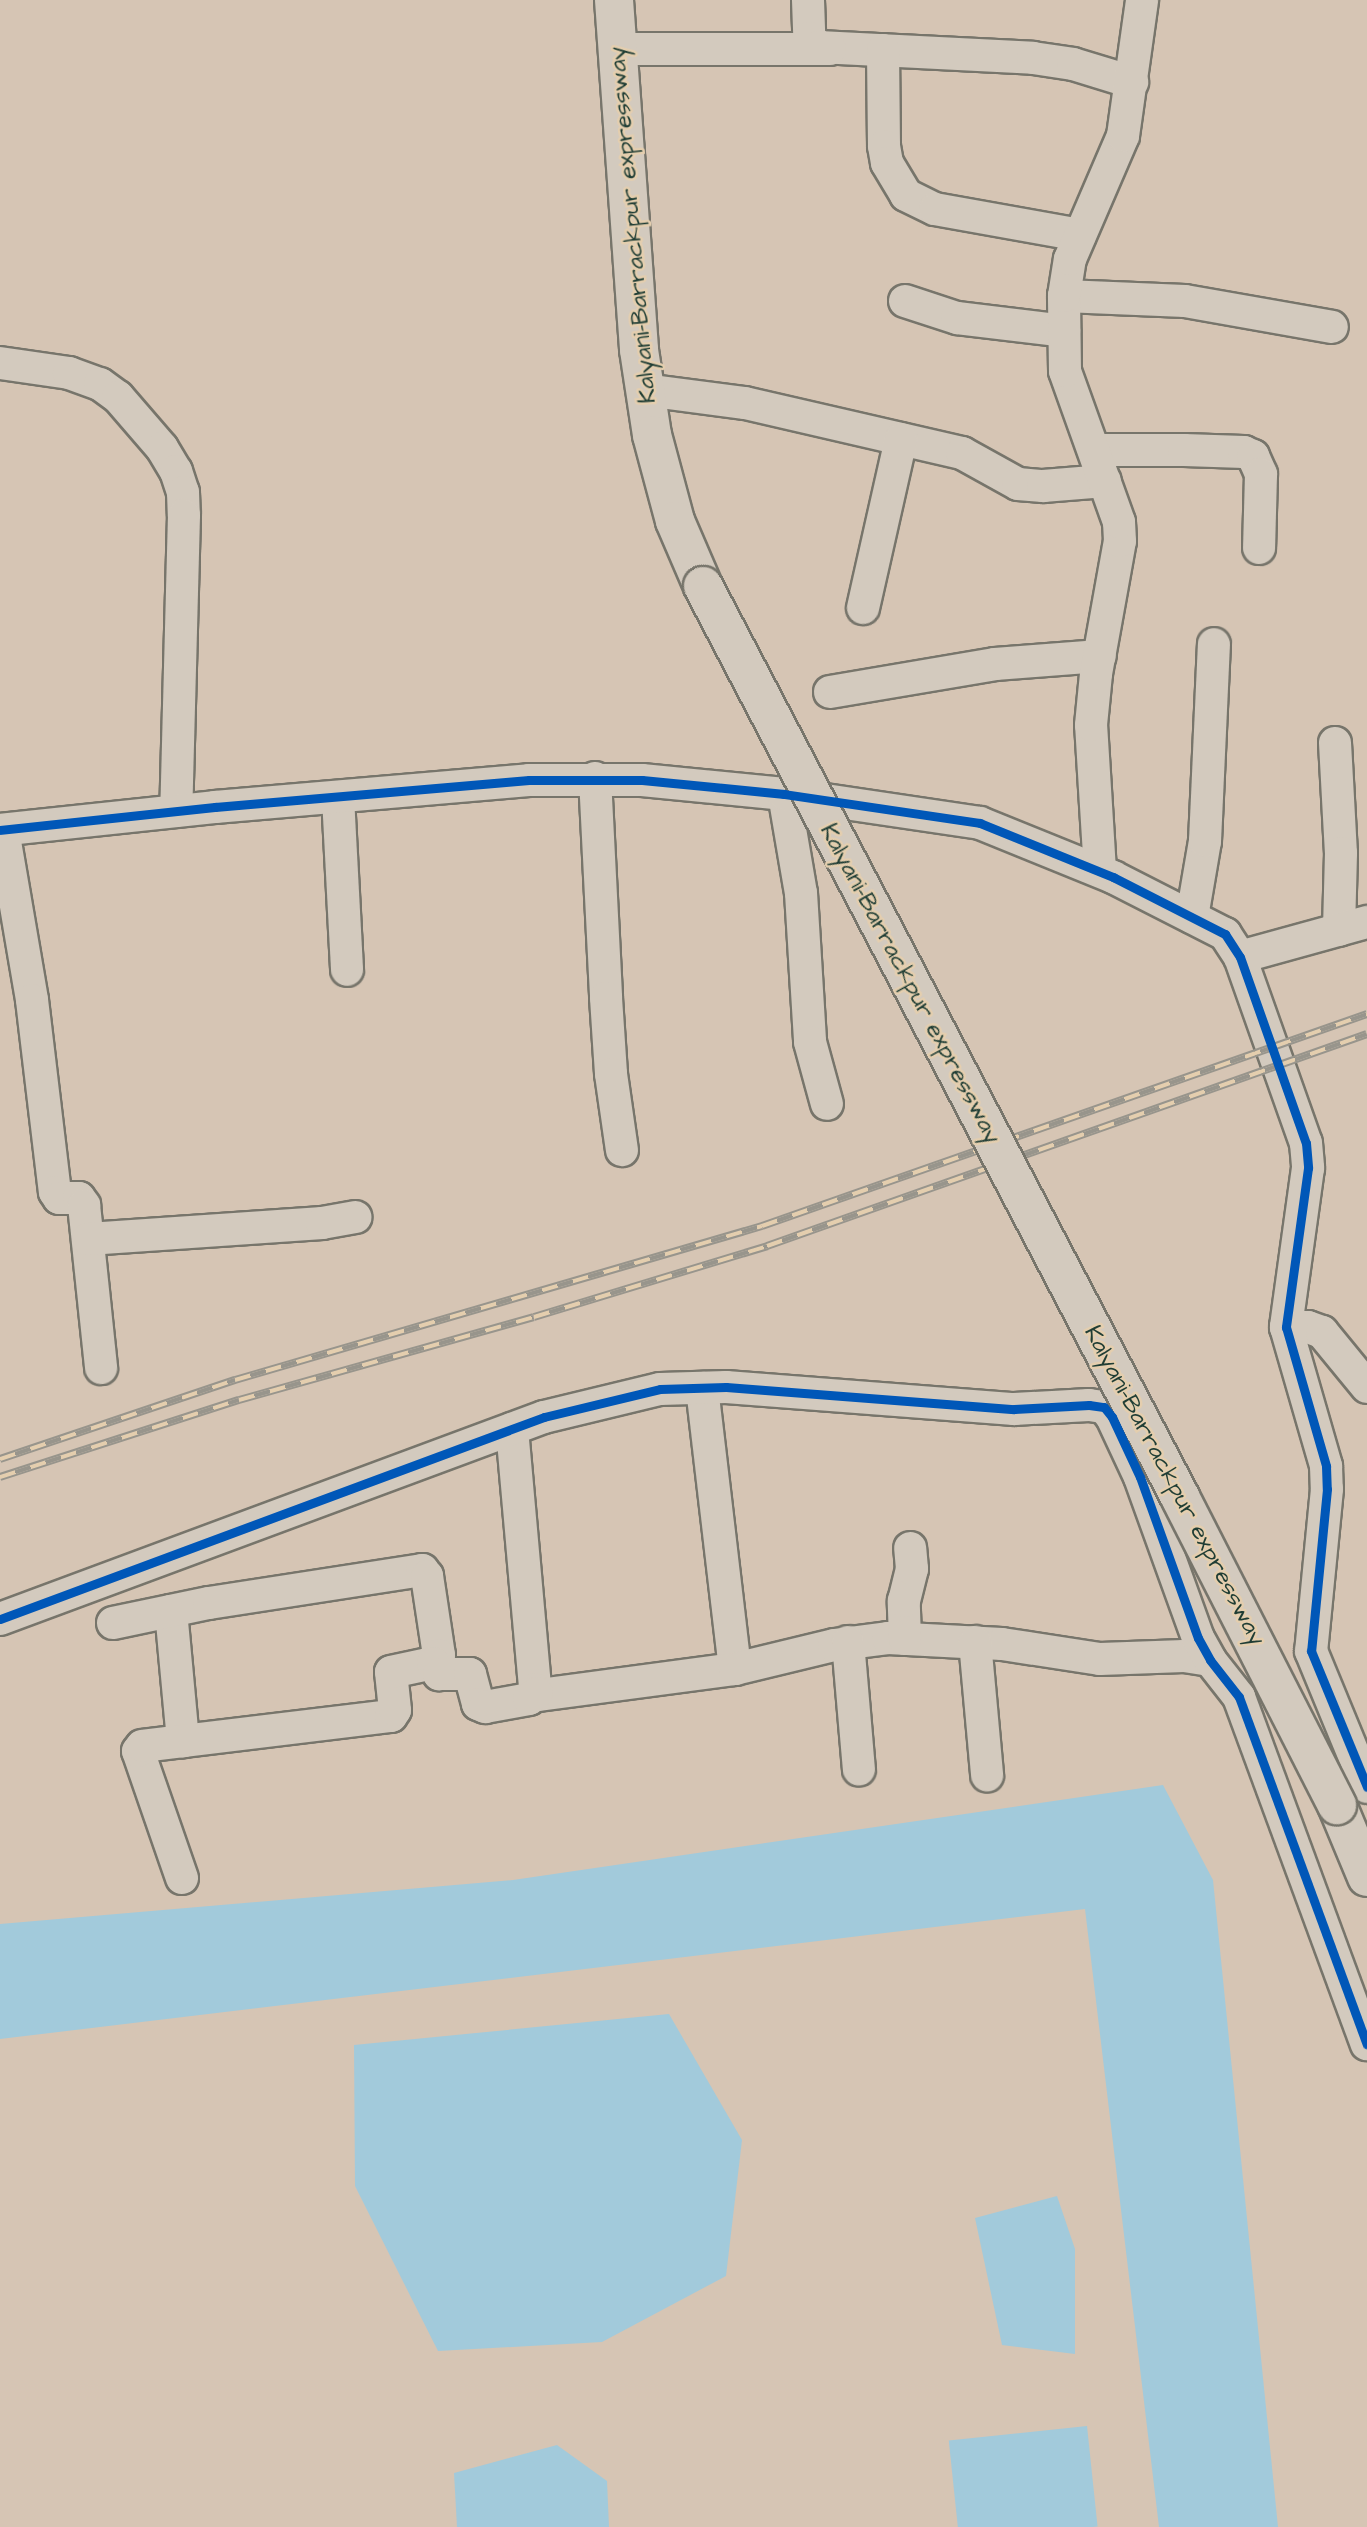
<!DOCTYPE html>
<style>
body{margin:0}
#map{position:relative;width:1367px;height:2527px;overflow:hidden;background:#d6c5b4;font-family:"Architects Daughter",sans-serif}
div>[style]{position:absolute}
.water>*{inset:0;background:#a2cadb;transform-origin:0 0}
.roads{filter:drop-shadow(2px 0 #77756b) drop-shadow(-2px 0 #77756b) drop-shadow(0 2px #77756b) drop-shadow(0 -2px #77756b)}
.minor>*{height:32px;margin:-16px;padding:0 16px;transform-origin:16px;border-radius:16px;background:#d3cabe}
.highway>*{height:38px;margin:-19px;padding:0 19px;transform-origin:19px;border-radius:19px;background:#d3cabe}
.rail>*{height:8px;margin-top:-4px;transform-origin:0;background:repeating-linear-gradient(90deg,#e4ceae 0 16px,#98958c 0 32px);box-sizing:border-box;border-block:2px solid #98958c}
.bridges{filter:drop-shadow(2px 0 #77756b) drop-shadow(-2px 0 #77756b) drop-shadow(0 2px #77756b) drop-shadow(0 -2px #77756b)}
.highway-bridge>*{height:38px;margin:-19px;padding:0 19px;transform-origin:19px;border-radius:19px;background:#d3cabe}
.cycleway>*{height:9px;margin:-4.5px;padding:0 4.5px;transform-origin:4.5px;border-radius:4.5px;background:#0057b8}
span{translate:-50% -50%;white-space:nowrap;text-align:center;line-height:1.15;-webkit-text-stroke:5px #e4ceae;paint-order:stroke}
.street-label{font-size:24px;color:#1f3d34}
</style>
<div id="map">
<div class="water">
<i style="clip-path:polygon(1163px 1785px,1213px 1880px,1278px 2527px,1159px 2527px,1085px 1909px,0 2039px,0 1924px,513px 1880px)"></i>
<i style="clip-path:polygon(669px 2014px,742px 2140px,726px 2276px,602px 2342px,438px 2351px,355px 2186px,354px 2045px)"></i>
<i style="clip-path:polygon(1057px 2196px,1075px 2249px,1075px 2354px,1002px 2345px,975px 2218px)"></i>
<i style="left:1087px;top:2426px;width:101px;height:139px;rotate:84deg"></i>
<i style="clip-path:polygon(557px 2445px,607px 2481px,609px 2527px,457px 2527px,454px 2473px)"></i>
</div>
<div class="roads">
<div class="minor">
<i style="left:808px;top:0;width:38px;rotate:88deg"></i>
<i style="left:809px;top:38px;width:13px;rotate:42deg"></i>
<i style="left:819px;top:47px;width:214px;rotate:2.9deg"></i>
<i style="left:1033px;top:58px;width:40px;rotate:8.5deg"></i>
<i style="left:1073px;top:64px;width:62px;rotate:17deg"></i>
<i style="left:617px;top:49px;width:213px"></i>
<i style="left:883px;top:50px;width:96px;rotate:89.4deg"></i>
<i style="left:884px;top:146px;width:17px;rotate:80deg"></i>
<i style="left:887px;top:163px;width:37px;rotate:59deg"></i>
<i style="left:906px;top:195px;width:32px;rotate:26deg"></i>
<i style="left:935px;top:209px;width:147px;rotate:10.2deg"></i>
<i style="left:1064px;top:296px;width:121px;rotate:2.4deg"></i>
<i style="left:1185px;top:301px;width:149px;rotate:10deg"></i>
<i style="left:905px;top:301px;width:55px;rotate:18.1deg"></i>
<i style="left:957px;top:318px;width:108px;rotate:6.9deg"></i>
<i style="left:0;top:363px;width:70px;rotate:8.2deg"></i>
<i style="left:69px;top:373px;width:33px;rotate:20deg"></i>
<i style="left:100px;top:384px;width:22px;rotate:36deg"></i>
<i style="left:118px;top:397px;width:67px;rotate:49.2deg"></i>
<i style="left:162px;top:448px;width:27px;rotate:59deg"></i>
<i style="left:176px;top:471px;width:22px;rotate:72deg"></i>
<i style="left:183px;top:492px;width:23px;rotate:88deg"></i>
<i style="left:184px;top:515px;width:296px;rotate:91.5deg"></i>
<i style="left:645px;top:390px;width:101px;rotate:7.4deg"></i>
<i style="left:745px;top:403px;width:223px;rotate:13deg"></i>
<i style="left:962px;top:453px;width:64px;rotate:29deg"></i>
<i style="left:1018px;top:484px;width:25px;rotate:5deg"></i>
<i style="left:1043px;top:486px;width:62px;rotate:-4.6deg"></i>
<i style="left:1094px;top:450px;width:90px"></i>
<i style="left:1184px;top:450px;width:60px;rotate:1.9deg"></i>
<i style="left:1244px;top:452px;width:10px;rotate:24deg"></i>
<i style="left:1253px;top:456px;width:20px;rotate:66deg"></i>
<i style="left:1261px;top:474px;width:74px;rotate:91.5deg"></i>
<i style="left:863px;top:608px;width:173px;rotate:-77.3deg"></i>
<i style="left:830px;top:692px;width:167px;rotate:-9.6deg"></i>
<i style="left:995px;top:664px;width:105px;rotate:-4.4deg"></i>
<i style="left:1335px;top:743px;width:110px;rotate:86.9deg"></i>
<i style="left:1341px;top:853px;width:77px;rotate:91.5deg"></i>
<i style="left:595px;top:778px;width:220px;rotate:87.1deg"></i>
<i style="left:606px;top:998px;width:76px;rotate:86.2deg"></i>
<i style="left:611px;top:1074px;width:77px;rotate:81.8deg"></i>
<i style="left:784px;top:794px;width:100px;rotate:80.3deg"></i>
<i style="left:801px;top:893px;width:149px;rotate:86.5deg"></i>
<i style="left:810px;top:1042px;width:64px;rotate:74.7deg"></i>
<i style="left:338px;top:797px;width:173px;rotate:87deg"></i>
<i style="left:0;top:830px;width:216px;rotate:-6.1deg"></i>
<i style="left:215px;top:807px;width:315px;rotate:-4.9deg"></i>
<i style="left:529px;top:780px;width:113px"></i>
<i style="left:642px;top:780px;width:143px;rotate:5.6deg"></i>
<i style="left:784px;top:794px;width:198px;rotate:8.4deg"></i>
<i style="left:980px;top:823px;width:144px;rotate:22.1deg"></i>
<i style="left:1113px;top:877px;width:126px;rotate:27deg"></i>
<i style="left:1225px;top:934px;width:27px;rotate:57deg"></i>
<i style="left:1240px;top:957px;width:197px;rotate:70.5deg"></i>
<i style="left:1306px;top:1143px;width:25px;rotate:85deg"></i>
<i style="left:1308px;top:1168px;width:161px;rotate:97.9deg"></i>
<i style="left:1286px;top:1327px;width:145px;rotate:73.9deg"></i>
<i style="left:1326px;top:1466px;width:23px;rotate:88deg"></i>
<i style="left:1327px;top:1489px;width:163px;rotate:95.6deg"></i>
<i style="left:1311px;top:1651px;width:147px;rotate:67.6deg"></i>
<i style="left:3px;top:830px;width:172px;rotate:80.3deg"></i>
<i style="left:32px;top:1000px;width:193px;rotate:83.2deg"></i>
<i style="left:55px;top:1192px;width:7px;rotate:56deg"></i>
<i style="left:59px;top:1198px;width:20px"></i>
<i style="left:79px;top:1198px;width:9px;rotate:54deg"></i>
<i style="left:84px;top:1205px;width:164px;rotate:84deg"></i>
<i style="left:1100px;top:871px;width:146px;rotate:-93.5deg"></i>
<i style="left:1091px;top:725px;width:51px;rotate:-84.4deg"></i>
<i style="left:1096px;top:674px;width:135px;rotate:-79.8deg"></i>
<i style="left:1120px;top:541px;width:19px;rotate:-93deg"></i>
<i style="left:1119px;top:522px;width:160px;rotate:-109.7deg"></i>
<i style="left:1065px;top:371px;width:75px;rotate:-90.8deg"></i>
<i style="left:1064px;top:296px;width:37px;rotate:-81deg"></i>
<i style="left:1070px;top:259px;width:134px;rotate:-66.7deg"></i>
<i style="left:1123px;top:136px;width:137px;rotate:-82deg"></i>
<i style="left:1192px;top:917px;width:77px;rotate:-80.3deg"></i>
<i style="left:1205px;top:841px;width:197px;rotate:-87.4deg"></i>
<i style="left:1240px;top:957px;width:132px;rotate:-15.4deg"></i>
<i style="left:88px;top:1239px;width:235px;rotate:-3.9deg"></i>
<i style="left:322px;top:1223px;width:34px;rotate:-10deg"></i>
<i style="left:1286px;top:1327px;width:22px"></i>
<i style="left:1308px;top:1327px;width:15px;rotate:20deg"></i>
<i style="left:1322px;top:1332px;width:71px;rotate:50.7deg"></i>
<i style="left:702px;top:1388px;width:283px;rotate:83.3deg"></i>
<i style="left:512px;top:1429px;width:261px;rotate:84.9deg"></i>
<i style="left:535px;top:1689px;width:7px;rotate:56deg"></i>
<i style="left:539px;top:1695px;width:198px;rotate:-7.6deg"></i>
<i style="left:735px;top:1669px;width:102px;rotate:-13.6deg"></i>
<i style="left:834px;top:1645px;width:54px;rotate:-7.4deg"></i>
<i style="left:888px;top:1638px;width:114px;rotate:3deg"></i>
<i style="left:1002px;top:1644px;width:99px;rotate:8.7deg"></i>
<i style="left:1100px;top:1659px;width:84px;rotate:-2deg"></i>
<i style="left:1184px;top:1656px;width:26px;rotate:9deg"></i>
<i style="left:171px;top:1611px;width:131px;rotate:84.7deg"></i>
<i style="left:0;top:1619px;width:580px;rotate:-20.37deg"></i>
<i style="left:544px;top:1417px;width:119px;rotate:-13.6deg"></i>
<i style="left:660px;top:1389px;width:66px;rotate:-1.7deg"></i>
<i style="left:726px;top:1387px;width:289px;rotate:4.4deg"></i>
<i style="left:1014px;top:1409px;width:75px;rotate:-3.1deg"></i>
<i style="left:1089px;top:1405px;width:15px;rotate:8deg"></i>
<i style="left:1104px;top:1407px;width:13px;rotate:51deg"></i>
<i style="left:1112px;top:1417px;width:66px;rotate:65deg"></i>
<i style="left:1140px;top:1477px;width:171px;rotate:70.2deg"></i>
<i style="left:1198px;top:1638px;width:25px;rotate:61deg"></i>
<i style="left:1210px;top:1660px;width:47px;rotate:51.9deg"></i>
<i style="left:1239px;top:1697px;width:370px;rotate:69.8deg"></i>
<i style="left:113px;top:1623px;width:98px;rotate:-11.8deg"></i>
<i style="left:209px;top:1603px;width:216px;rotate:-8.8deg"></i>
<i style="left:422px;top:1570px;width:8px;rotate:50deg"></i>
<i style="left:427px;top:1576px;width:80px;rotate:81.4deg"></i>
<i style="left:439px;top:1655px;width:10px;rotate:114deg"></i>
<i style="left:905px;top:1639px;width:38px;rotate:-92deg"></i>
<i style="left:904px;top:1601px;width:33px;rotate:-76deg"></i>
<i style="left:912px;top:1569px;width:21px;rotate:-95deg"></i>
<i style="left:848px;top:1642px;width:128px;rotate:85.1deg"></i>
<i style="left:975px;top:1642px;width:134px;rotate:84.8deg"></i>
<i style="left:182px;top:1878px;width:134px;rotate:-109.1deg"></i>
<i style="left:138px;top:1751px;width:6px;rotate:-51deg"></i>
<i style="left:142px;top:1746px;width:251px;rotate:-6.9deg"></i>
<i style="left:391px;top:1716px;width:7px;rotate:-56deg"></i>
<i style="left:395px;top:1710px;width:38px;rotate:-96deg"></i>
<i style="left:391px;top:1672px;width:43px;rotate:-12.1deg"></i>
<i style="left:433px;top:1663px;width:13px;rotate:61deg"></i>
<i style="left:439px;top:1674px;width:31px"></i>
<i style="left:470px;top:1674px;width:31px;rotate:75deg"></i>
<i style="left:478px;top:1704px;width:8px;rotate:23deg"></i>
<i style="left:485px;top:1707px;width:45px;rotate:-10.3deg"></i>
<i style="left:529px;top:1699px;width:10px;rotate:-37deg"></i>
</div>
<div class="highway">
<i style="left:614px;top:0;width:351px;rotate:85.9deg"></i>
<i style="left:639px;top:350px;width:86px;rotate:81.3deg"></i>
<i style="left:652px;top:435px;width:89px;rotate:75deg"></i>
<i style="left:675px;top:521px;width:71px;rotate:66.7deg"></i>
<i style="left:1337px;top:1805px;width:78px;rotate:67.4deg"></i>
</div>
</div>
<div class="rail">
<i style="left:0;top:1459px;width:248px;rotate:-18.6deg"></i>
<i style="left:235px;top:1380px;width:549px;rotate:-16.29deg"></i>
<i style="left:762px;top:1226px;width:641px;rotate:-19.31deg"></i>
<i style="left:0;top:1477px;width:251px;rotate:-17.9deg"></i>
<i style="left:239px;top:1400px;width:306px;rotate:-15.7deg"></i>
<i style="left:534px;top:1317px;width:244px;rotate:-16.9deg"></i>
<i style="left:767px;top:1246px;width:636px;rotate:-19.46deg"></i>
</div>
<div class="bridges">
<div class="highway-bridge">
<i style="left:703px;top:586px;width:1028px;rotate:62.36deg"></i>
<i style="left:1180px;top:1497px;width:346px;rotate:63deg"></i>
</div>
</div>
<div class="cycleway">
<i style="left:0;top:830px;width:216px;rotate:-6.1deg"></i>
<i style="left:215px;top:807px;width:315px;rotate:-4.9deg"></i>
<i style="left:529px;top:780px;width:113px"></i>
<i style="left:642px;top:780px;width:143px;rotate:5.6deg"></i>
<i style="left:784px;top:794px;width:198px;rotate:8.4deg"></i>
<i style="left:980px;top:823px;width:144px;rotate:22.1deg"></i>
<i style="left:1113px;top:877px;width:126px;rotate:27deg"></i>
<i style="left:1225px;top:934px;width:27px;rotate:57deg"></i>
<i style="left:1240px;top:957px;width:197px;rotate:70.5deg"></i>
<i style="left:1306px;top:1143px;width:25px;rotate:85deg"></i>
<i style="left:1308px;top:1168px;width:161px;rotate:97.9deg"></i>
<i style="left:1286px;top:1327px;width:145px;rotate:73.9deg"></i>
<i style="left:1326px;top:1466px;width:23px;rotate:88deg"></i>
<i style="left:1327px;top:1489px;width:163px;rotate:95.6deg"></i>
<i style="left:1311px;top:1651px;width:147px;rotate:67.6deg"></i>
<i style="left:0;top:1619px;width:580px;rotate:-20.37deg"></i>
<i style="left:544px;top:1417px;width:119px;rotate:-13.6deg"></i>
<i style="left:660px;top:1389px;width:66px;rotate:-1.7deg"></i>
<i style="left:726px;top:1387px;width:289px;rotate:4.4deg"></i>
<i style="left:1014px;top:1409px;width:75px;rotate:-3.1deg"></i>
<i style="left:1089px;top:1405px;width:15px;rotate:8deg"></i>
<i style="left:1104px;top:1407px;width:13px;rotate:51deg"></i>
<i style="left:1112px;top:1417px;width:66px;rotate:65deg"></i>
<i style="left:1140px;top:1477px;width:171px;rotate:70.2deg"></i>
<i style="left:1198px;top:1638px;width:25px;rotate:61deg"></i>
<i style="left:1210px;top:1660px;width:47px;rotate:51.9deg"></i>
<i style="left:1239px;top:1697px;width:370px;rotate:69.8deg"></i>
</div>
<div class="street-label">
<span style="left:633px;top:225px;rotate:-95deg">Kalyani-Barrackpur expressway</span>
<span style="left:910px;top:984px;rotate:62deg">Kalyani-Barrackpur expressway</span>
<span style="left:1174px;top:1486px;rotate:62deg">Kalyani-Barrackpur expressway</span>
</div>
</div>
